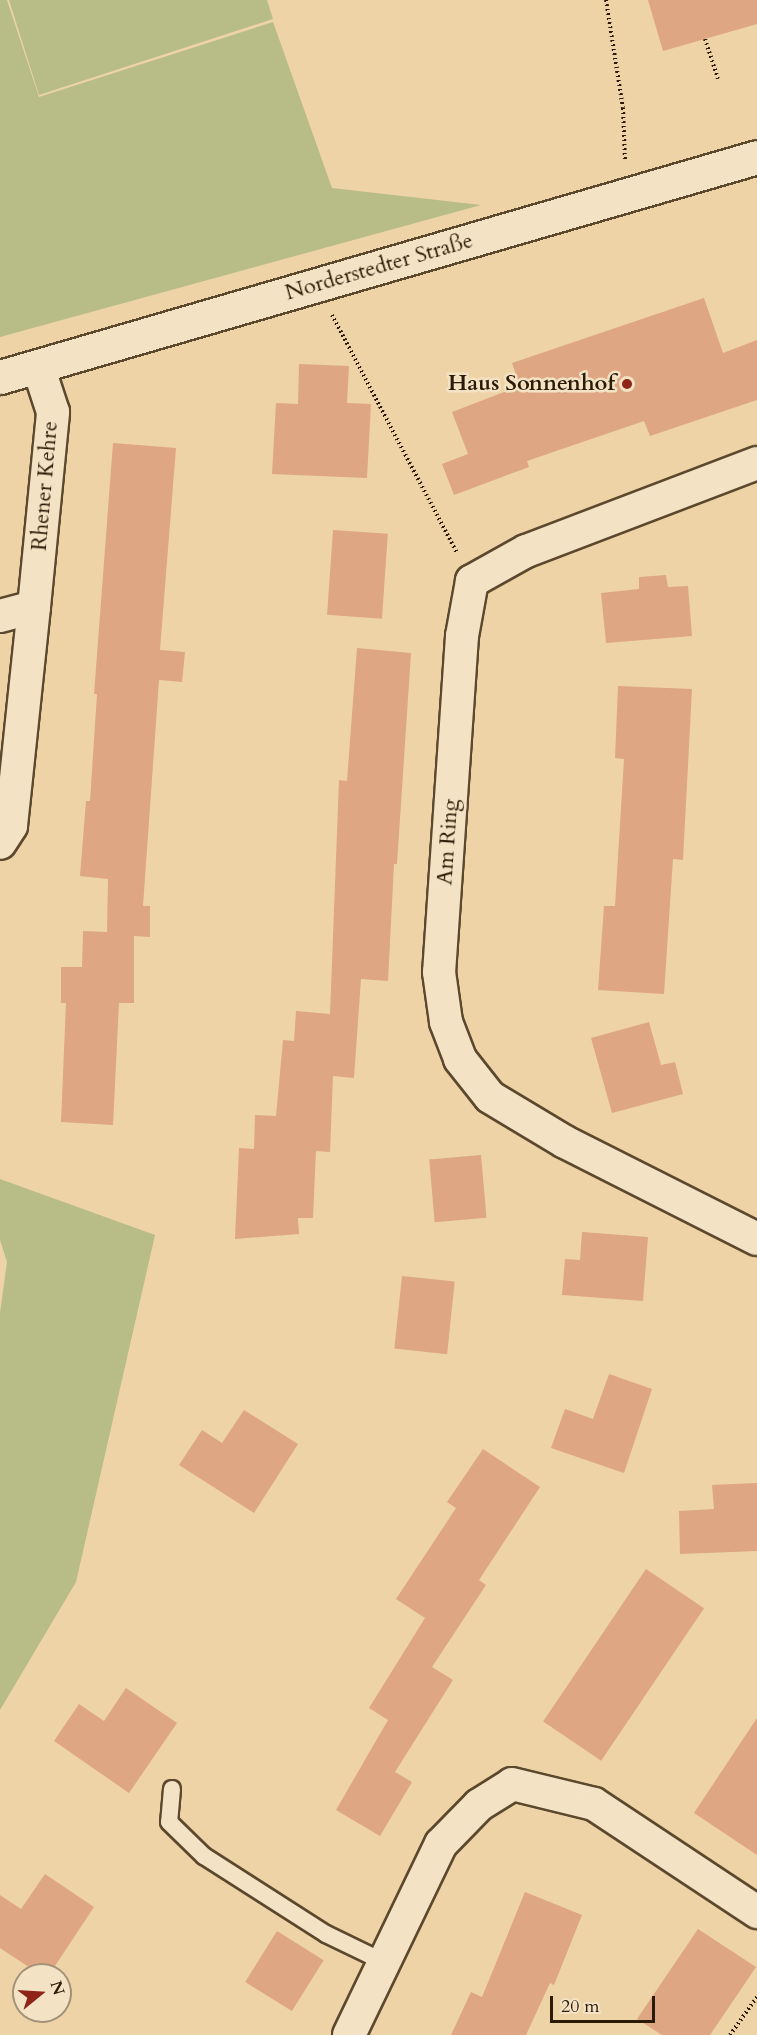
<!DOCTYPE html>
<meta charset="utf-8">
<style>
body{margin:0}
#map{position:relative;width:757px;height:2035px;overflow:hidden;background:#eed3a6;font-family:Cardo,serif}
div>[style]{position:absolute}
.green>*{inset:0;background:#b8bc87}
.building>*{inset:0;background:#dea682;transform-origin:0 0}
.path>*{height:4px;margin-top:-2px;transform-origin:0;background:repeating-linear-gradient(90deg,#2b1a05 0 1.5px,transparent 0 4.5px)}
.roads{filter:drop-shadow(2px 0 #5c482d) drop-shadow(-2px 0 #5c482d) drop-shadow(0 2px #5c482d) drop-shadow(0 -2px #5c482d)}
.service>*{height:16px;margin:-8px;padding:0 8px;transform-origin:8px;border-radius:8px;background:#f4e2c5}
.minor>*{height:32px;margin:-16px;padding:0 16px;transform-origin:16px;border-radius:16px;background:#f4e2c5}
.tertiary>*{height:33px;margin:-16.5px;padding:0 16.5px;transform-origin:16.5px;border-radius:16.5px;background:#f4e2c5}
.dots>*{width:16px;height:16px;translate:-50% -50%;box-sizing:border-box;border:3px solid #f4e2c5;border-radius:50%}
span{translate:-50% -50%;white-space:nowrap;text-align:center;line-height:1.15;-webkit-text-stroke:5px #f4e2c5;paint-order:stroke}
.street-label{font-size:22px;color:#2b1a05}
.poi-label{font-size:22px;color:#2b1a05;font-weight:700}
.right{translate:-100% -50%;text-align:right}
.north{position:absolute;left:12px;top:1963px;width:60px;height:60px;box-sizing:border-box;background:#f4e2c5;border:2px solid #a49278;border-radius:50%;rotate:72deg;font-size:16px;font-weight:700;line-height:24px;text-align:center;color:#2b1a05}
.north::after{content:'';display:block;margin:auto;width:21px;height:27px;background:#8f2418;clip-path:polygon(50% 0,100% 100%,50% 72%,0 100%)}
.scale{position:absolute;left:550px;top:1996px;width:105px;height:27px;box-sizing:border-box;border:3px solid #2b1a05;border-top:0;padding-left:8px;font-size:18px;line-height:21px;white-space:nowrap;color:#2b1a05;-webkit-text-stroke:4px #f4e2c5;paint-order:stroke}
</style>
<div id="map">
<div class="green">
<i style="clip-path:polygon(0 0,7px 0,39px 97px,273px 22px,332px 188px,481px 205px,0 337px)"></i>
<i style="clip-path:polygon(9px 0,267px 0,273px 19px,39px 95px)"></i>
<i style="clip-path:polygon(0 1179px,155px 1235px,76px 1582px,0 1710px,0 1313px,7px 1262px,0 1240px)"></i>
</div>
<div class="building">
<i style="clip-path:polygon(648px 0,757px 0,757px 24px,663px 51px)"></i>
<i style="clip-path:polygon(704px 298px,723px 353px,757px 340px,757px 400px,650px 436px,644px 421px,527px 461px,529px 467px,454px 495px,442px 464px,468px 454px,452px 412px,520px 386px,512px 363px)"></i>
<i style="clip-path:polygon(299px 364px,349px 366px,347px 403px,371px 404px,367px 478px,272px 474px,276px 403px,298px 404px)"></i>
<i style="clip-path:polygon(113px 443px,176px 448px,160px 650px,185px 652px,182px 682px,159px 680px,143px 906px,150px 906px,150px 937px,134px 936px,134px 1003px,119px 1003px,113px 1125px,61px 1122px,66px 1003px,61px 1003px,61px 967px,82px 967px,83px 931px,107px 932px,108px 879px,80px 876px,86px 801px,90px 801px,97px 694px,94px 694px)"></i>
<i style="left:333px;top:530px;width:55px;height:85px;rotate:4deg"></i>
<i style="clip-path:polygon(666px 575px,668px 587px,688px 586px,692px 636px,606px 643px,601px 593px,639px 589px,639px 577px)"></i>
<i style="clip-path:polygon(357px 648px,411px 653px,397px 864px,394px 864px,388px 981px,361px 979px,354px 1078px,333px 1076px,330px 1152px,316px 1151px,313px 1218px,298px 1218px,299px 1234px,235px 1239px,239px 1148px,254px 1149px,255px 1115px,276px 1116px,283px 1040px,294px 1041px,296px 1011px,330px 1014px,339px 780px,347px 781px)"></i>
<i style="clip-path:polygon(618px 686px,692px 689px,683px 860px,673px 859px,664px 994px,598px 990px,604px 906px,615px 906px,624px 759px,615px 758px)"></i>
<i style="clip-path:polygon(649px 1022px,661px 1065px,675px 1062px,683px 1094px,612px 1113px,591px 1038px)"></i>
<i style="left:481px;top:1155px;width:63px;height:52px;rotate:85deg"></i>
<i style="clip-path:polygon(582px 1232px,648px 1237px,643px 1301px,562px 1295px,565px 1259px,580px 1260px)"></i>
<i style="left:402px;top:1276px;width:53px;height:73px;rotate:6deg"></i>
<i style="clip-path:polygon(609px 1374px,652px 1389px,624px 1473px,551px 1448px,565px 1409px,593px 1419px)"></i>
<i style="clip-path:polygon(244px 1410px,298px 1444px,254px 1513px,179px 1465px,202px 1430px,222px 1443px)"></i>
<i style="clip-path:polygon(483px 1449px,540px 1487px,479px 1580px,486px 1585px,432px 1667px,453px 1680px,395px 1772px,412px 1782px,380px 1836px,336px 1810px,388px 1720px,369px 1708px,425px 1618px,396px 1599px,456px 1508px,447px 1502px)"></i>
<i style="clip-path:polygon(757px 1483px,757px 1551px,680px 1554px,679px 1511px,714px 1509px,712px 1485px)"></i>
<i style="left:646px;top:1569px;width:70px;height:184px;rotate:34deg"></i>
<i style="clip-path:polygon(126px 1688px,177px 1723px,129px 1793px,54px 1741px,79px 1704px,104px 1721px)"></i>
<i style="clip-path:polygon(757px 1718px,757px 1855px,694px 1813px)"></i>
<i style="clip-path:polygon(45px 1874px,94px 1907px,49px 1975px,41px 1975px,0 1948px,0 1895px,21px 1909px)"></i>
<i style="clip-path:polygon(525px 1892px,582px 1915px,554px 1985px,550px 1983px,526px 2035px,451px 2035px,471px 1992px,482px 1997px)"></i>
<i style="clip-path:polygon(698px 1929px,756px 1967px,710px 2035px,662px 2035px,637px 2019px)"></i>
<i style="left:277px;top:1931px;width:55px;height:60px;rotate:32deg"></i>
</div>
<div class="path">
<i style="left:606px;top:0;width:109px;rotate:81.1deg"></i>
<i style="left:623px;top:108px;width:52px;rotate:87.8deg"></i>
<i style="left:705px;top:39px;width:42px;rotate:72deg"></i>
<i style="left:332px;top:315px;width:269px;rotate:62.3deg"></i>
<i style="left:730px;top:2035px;width:47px;rotate:-54.6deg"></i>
</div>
<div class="roads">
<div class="service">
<i style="left:172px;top:1789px;width:33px;rotate:95deg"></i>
<i style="left:169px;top:1822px;width:49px;rotate:44.2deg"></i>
<i style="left:204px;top:1856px;width:145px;rotate:32.6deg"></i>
<i style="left:326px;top:1934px;width:64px;rotate:25.8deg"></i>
</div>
<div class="minor">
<i style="left:757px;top:463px;width:247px;rotate:159.1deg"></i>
<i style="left:526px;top:551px;width:62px;rotate:150.9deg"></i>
<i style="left:472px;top:581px;width:56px;rotate:100.3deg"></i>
<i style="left:462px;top:636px;width:337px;rotate:93.9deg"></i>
<i style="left:439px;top:972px;width:50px;rotate:82deg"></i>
<i style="left:446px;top:1022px;width:40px;rotate:69deg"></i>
<i style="left:460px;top:1059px;width:48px;rotate:51.7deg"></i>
<i style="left:490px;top:1097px;width:87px;rotate:31deg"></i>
<i style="left:565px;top:1142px;width:215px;rotate:26.8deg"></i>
<i style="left:34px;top:607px;width:196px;rotate:-84.4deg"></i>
<i style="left:53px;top:412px;width:48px;rotate:-108.1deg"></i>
<i style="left:0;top:616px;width:35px;rotate:-15deg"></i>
<i style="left:34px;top:607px;width:220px;rotate:96deg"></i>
<i style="left:11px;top:826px;width:20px;rotate:123deg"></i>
<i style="left:349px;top:2035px;width:212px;rotate:-64.3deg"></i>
<i style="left:441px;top:1844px;width:54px;rotate:-45.7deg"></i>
<i style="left:479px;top:1805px;width:39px;rotate:-32deg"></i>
<i style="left:512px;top:1784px;width:84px;rotate:13.7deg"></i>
<i style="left:594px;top:1804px;width:196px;rotate:33.5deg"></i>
</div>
<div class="tertiary">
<i style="left:0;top:377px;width:788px;rotate:-16.2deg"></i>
</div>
</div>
<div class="dots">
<i style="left:627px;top:384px;background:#8f2418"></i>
</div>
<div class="street-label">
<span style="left:379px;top:267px;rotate:-16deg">Norderstedter Straße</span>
<span style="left:45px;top:486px;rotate:-85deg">Rhener Kehre</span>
<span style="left:448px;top:842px;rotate:-86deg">Am Ring</span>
</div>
<div class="poi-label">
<span class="right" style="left:615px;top:384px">Haus Sonnenhof</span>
</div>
<div class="north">N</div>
<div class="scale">20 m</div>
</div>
